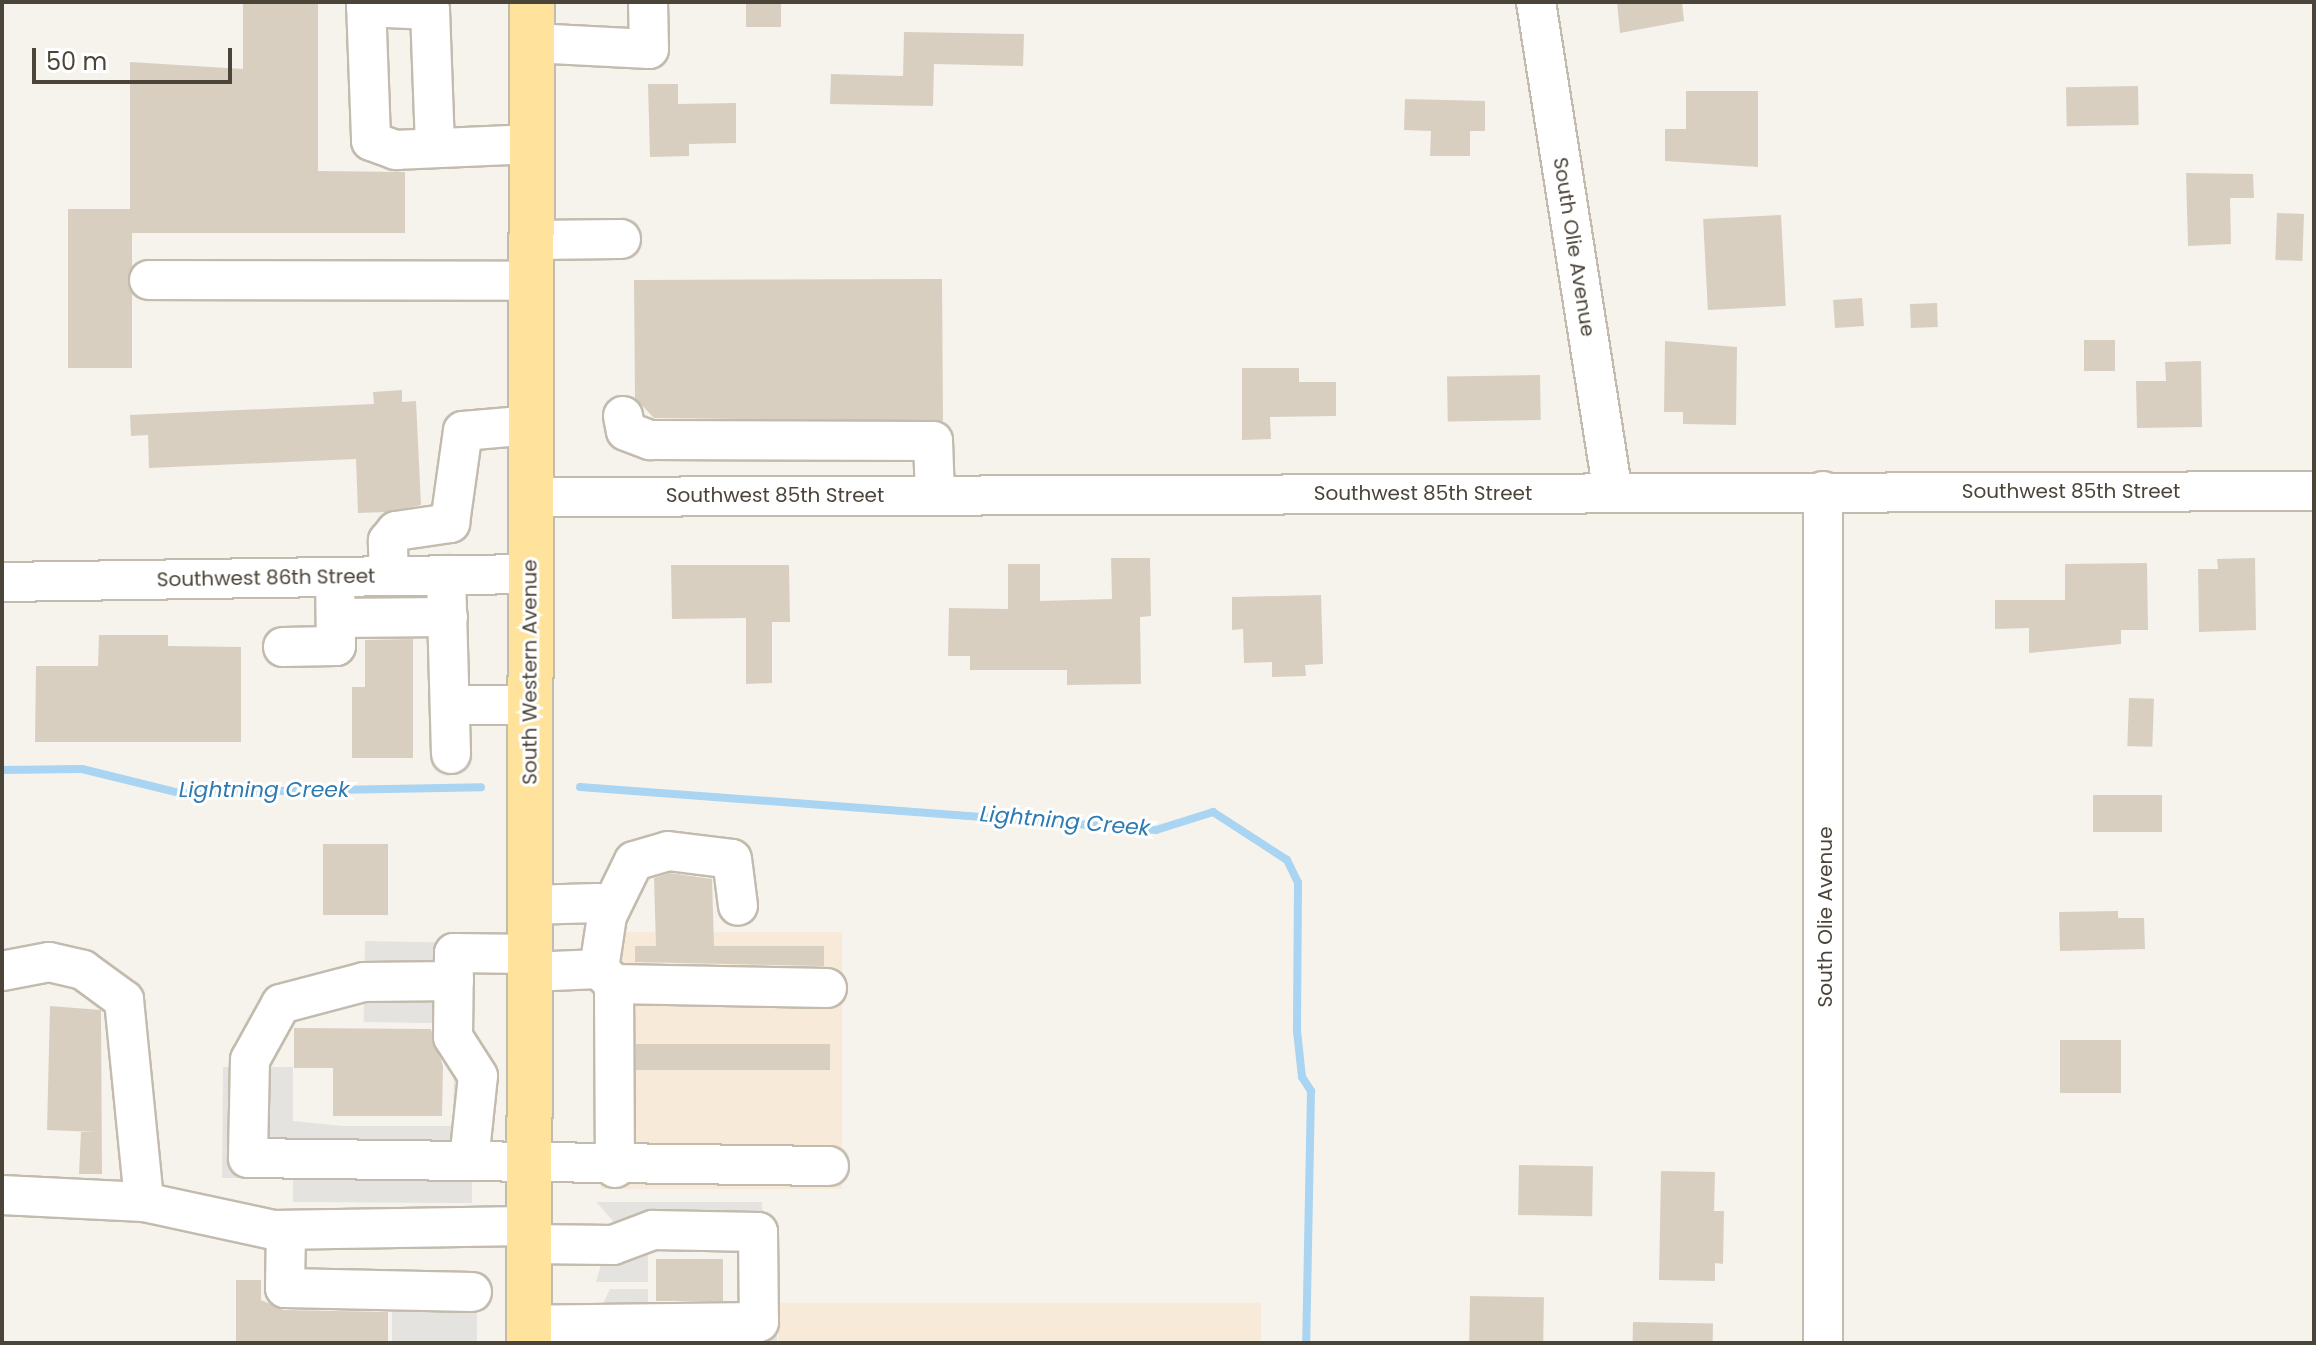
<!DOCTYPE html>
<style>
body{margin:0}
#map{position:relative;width:2316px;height:1345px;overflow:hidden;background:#f6f3ec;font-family:Poppins,sans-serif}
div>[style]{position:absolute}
.commercial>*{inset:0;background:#f7ead8;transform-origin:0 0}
.parking>*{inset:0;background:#e5e3e0;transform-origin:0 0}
.stream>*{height:8px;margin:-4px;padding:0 4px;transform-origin:4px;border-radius:4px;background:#a9d4f2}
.building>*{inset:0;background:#d8cfc1;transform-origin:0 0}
.roads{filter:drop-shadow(2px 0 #c2bbae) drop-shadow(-2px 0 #c2bbae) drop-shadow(0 2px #c2bbae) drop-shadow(0 -2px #c2bbae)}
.minor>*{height:38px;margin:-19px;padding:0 19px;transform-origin:19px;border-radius:19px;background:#fff}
.major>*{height:44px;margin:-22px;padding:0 22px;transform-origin:22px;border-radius:22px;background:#ffe39c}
span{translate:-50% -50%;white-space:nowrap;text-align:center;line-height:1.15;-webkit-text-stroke:6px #fff;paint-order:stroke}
.street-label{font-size:20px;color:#4b4439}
.water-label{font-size:22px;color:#2e7ab2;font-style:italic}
.frame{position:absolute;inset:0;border:4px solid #4b4439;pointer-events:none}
.scale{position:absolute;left:32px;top:48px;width:200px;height:36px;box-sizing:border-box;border:4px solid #4b4439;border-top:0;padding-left:10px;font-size:24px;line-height:28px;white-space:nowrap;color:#4b4439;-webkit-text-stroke:6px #fff;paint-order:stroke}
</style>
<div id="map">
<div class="commercial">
<i style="left:601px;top:932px;width:241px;height:257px"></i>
<i style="left:778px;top:1303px;width:483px;height:40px"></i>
</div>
<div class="parking">
<i style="left:365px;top:941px;width:108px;height:81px;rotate:1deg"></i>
<i style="clip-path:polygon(223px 1067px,293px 1067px,293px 1121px,343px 1126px,453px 1126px,454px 1070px,473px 1070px,472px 1203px,293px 1202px,293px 1178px,222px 1178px)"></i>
<i style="clip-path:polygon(596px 1202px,762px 1202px,763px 1223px,775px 1224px,777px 1343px,602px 1343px,599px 1312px,610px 1289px,648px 1289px,648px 1313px,752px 1312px,752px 1237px,648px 1238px,648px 1282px,596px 1282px,613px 1221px)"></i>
<i style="left:392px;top:1279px;width:85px;height:64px"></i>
</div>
<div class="stream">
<i style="left:2px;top:770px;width:80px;rotate:-0.7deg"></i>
<i style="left:82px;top:769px;width:101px;rotate:13.8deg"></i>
<i style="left:180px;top:793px;width:301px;rotate:-1.1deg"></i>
<i style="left:580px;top:787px;width:578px;rotate:4.27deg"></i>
<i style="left:1156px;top:830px;width:60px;rotate:-17.5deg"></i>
<i style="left:1213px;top:812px;width:88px;rotate:33deg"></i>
<i style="left:1287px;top:860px;width:25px;rotate:64deg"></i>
<i style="left:1298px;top:883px;width:148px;rotate:90.4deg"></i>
<i style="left:1297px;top:1031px;width:46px;rotate:83.8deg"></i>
<i style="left:1302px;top:1077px;width:17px;rotate:57deg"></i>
<i style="left:1311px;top:1091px;width:252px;rotate:91.1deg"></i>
</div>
<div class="building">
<i style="clip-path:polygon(243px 2px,318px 2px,318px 171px,405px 172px,405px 233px,132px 233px,132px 368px,68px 368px,68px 209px,130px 209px,130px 62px,243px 69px)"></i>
<i style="left:746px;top:2px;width:35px;height:25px"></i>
<i style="clip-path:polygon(1617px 2px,1682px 2px,1684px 21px,1620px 33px)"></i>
<i style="clip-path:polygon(904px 32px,1024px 34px,1023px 66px,934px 64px,933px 106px,830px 104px,831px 74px,903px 76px)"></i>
<i style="clip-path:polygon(648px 84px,678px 84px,678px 104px,736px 103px,736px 143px,689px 144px,689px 156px,650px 157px)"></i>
<i style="left:2138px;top:86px;width:39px;height:72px;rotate:89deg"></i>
<i style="clip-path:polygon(1686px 91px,1758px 91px,1758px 167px,1665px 161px,1665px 129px,1686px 129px)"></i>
<i style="clip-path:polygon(1405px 99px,1485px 101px,1485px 131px,1470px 131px,1470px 156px,1430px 156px,1431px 131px,1404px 130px)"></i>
<i style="clip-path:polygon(2186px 173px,2253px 174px,2254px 198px,2230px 198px,2231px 244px,2188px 246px)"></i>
<i style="left:2277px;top:213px;width:27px;height:47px;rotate:2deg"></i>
<i style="left:1781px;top:215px;width:91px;height:78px;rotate:87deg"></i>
<i style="clip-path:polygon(942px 279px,943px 421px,654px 418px,635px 398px,634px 280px)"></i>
<i style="left:1862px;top:298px;width:28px;height:29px;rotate:86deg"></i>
<i style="left:1937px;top:303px;width:24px;height:27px;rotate:88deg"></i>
<i style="left:2084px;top:340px;width:31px;height:31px"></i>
<i style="clip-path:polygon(1665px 341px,1737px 347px,1736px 425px,1683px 424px,1683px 412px,1664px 412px)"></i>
<i style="clip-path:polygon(2201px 361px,2202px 427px,2137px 428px,2136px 381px,2166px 381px,2165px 362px)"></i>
<i style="clip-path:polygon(1242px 368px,1299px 368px,1299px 382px,1336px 382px,1336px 416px,1270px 417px,1271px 439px,1242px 440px)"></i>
<i style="left:1540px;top:375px;width:45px;height:93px;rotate:89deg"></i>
<i style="clip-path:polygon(402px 390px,402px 402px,416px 401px,421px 505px,387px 512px,358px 513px,356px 459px,149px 468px,148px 435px,131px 436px,130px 415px,374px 404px,373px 392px)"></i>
<i style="clip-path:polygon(1111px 558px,1150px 558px,1151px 616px,1140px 617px,1141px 684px,1067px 685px,1067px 670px,970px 670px,970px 656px,948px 656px,949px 608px,1008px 609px,1008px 564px,1040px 564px,1040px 601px,1112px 599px)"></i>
<i style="clip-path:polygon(2255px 558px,2256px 630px,2199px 632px,2198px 569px,2218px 569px,2217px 559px)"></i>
<i style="clip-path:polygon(2147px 563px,2148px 630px,2121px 630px,2121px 644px,2029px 653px,2029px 628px,1995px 629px,1995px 600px,2065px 600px,2065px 564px)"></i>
<i style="clip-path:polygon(671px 565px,789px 565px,790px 622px,772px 622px,772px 683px,746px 684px,746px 618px,672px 619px)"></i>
<i style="clip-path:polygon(1321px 595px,1323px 664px,1305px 665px,1306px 676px,1272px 677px,1272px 662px,1244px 663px,1243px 629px,1232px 630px,1232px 597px)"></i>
<i style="clip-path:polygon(99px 635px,168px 635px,168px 646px,241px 647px,241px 742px,35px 742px,36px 666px,98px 666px)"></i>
<i style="clip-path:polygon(413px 639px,413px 758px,352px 758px,352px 687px,365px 687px,365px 640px)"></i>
<i style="left:2129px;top:698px;width:25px;height:48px;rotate:2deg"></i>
<i style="left:2093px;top:795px;width:69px;height:37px"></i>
<i style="left:323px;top:844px;width:65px;height:71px"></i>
<i style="clip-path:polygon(670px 873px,712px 879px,714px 946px,824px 946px,824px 966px,635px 962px,635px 946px,656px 946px,654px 878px)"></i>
<i style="clip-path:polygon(2118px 911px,2118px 918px,2144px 918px,2145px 949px,2060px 951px,2059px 912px)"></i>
<i style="clip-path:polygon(50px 1006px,101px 1010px,102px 1174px,79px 1174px,81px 1132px,97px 1132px,47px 1130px)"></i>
<i style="clip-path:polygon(294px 1028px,431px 1029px,443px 1066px,442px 1116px,333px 1116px,333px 1068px,294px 1068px)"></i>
<i style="left:2121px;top:1040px;width:53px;height:61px;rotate:90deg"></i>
<i style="left:636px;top:1044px;width:194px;height:26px"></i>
<i style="left:1519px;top:1165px;width:74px;height:50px;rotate:1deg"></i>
<i style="clip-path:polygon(1661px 1171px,1715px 1172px,1714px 1211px,1724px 1211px,1723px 1264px,1715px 1263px,1715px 1281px,1659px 1280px)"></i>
<i style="left:656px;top:1259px;width:67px;height:42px"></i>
<i style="clip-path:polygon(236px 1280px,261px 1280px,261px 1300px,284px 1310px,388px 1312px,388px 1343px,236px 1343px)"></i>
<i style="left:1470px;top:1296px;width:74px;height:47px;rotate:1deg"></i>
<i style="left:1633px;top:1322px;width:80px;height:21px;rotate:1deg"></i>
</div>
<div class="roads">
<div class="minor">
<i style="left:366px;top:2px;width:139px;rotate:87.9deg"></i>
<i style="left:371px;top:141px;width:27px;rotate:20deg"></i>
<i style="left:396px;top:150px;width:136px;rotate:-2.5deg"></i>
<i style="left:1536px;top:2px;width:496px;rotate:81.1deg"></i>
<i style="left:366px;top:7px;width:64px;rotate:2.7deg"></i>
<i style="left:430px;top:10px;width:138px;rotate:87.9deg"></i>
<i style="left:532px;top:43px;width:117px;rotate:2.9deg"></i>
<i style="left:649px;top:49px;width:47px;rotate:-91.2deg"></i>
<i style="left:532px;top:240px;width:89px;rotate:-0.6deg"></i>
<i style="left:149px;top:280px;width:383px;rotate:0.1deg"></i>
<i style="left:623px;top:416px;width:15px;rotate:79deg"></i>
<i style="left:626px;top:431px;width:26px;rotate:21deg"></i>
<i style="left:650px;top:440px;width:283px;rotate:0.2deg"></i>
<i style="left:933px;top:441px;width:54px;rotate:87.9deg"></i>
<i style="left:1823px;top:491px;width:852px;rotate:90deg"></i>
<i style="left:531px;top:497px;width:1783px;rotate:-0.19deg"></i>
<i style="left:446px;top:575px;width:179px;rotate:88.4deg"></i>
<i style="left:389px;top:576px;width:35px;rotate:-92deg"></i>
<i style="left:388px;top:541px;width:13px;rotate:-51deg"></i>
<i style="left:396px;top:531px;width:55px;rotate:-8.4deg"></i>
<i style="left:450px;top:523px;width:93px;rotate:-82deg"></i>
<i style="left:463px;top:431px;width:68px;rotate:-5deg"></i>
<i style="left:2px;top:582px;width:528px;rotate:-0.87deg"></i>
<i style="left:336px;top:618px;width:112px;rotate:-0.5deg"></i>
<i style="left:283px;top:647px;width:53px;rotate:-1.1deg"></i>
<i style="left:336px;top:646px;width:69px;rotate:-90.8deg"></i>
<i style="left:451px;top:705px;width:78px"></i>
<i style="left:529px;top:905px;width:68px;rotate:-1.7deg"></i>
<i style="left:597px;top:903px;width:16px;rotate:52deg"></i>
<i style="left:607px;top:916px;width:54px;rotate:98.6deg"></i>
<i style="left:607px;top:916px;width:61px;rotate:-63.9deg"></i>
<i style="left:634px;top:861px;width:35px;rotate:-16deg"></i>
<i style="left:668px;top:851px;width:64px;rotate:7.1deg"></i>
<i style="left:732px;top:859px;width:47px;rotate:82.7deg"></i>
<i style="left:2px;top:971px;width:48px;rotate:-10.8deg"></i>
<i style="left:49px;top:962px;width:35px;rotate:13deg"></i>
<i style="left:83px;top:970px;width:51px;rotate:36.2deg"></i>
<i style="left:124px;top:1000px;width:203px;rotate:84.3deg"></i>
<i style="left:529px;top:972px;width:70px;rotate:-2.5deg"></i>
<i style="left:599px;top:969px;width:21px;rotate:45deg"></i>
<i style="left:614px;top:984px;width:213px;rotate:1.1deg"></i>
<i style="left:454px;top:981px;width:90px;rotate:179.4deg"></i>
<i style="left:364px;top:982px;width:86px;rotate:165.2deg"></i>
<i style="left:281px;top:1004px;width:64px;rotate:119deg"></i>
<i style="left:250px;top:1060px;width:98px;rotate:91.2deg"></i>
<i style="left:248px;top:1158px;width:581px;rotate:0.79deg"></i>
<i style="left:614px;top:984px;width:184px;rotate:89.7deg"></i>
<i style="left:469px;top:1161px;width:85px;rotate:-84deg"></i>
<i style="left:478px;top:1076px;width:46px;rotate:-122.7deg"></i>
<i style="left:453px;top:1037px;width:84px;rotate:-89.3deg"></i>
<i style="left:454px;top:953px;width:75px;rotate:0.8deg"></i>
<i style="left:2px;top:1195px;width:142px;rotate:2.8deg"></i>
<i style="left:144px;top:1202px;width:132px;rotate:12.2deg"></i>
<i style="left:273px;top:1230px;width:256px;rotate:-0.9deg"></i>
<i style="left:286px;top:1230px;width:58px;rotate:91deg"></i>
<i style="left:285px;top:1288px;width:187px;rotate:1.2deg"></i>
<i style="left:529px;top:1244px;width:84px;rotate:0.7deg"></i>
<i style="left:613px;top:1245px;width:43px;rotate:-20.6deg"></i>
<i style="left:653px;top:1230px;width:105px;rotate:1.1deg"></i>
<i style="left:758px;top:1232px;width:90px;rotate:89.4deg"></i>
<i style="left:759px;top:1322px;width:230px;rotate:179.3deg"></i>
</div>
<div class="major">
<i style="left:529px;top:1343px;width:1341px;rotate:-89.87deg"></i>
</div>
</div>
<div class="street-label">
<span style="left:1574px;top:247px;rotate:81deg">South Olie Avenue</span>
<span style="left:2071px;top:491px">Southwest 85th Street</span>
<span style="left:1423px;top:493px">Southwest 85th Street</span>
<span style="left:775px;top:495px">Southwest 85th Street</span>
<span style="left:266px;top:578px;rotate:-1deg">Southwest 86th Street</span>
<span style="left:530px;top:672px;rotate:-90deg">South Western Avenue</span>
<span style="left:1825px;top:917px;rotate:-90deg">South Olie Avenue</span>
</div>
<div class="water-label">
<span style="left:264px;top:790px">Lightning Creek</span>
<span style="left:1065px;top:821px;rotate:5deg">Lightning Creek</span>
</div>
<div class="frame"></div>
<div class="scale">50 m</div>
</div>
